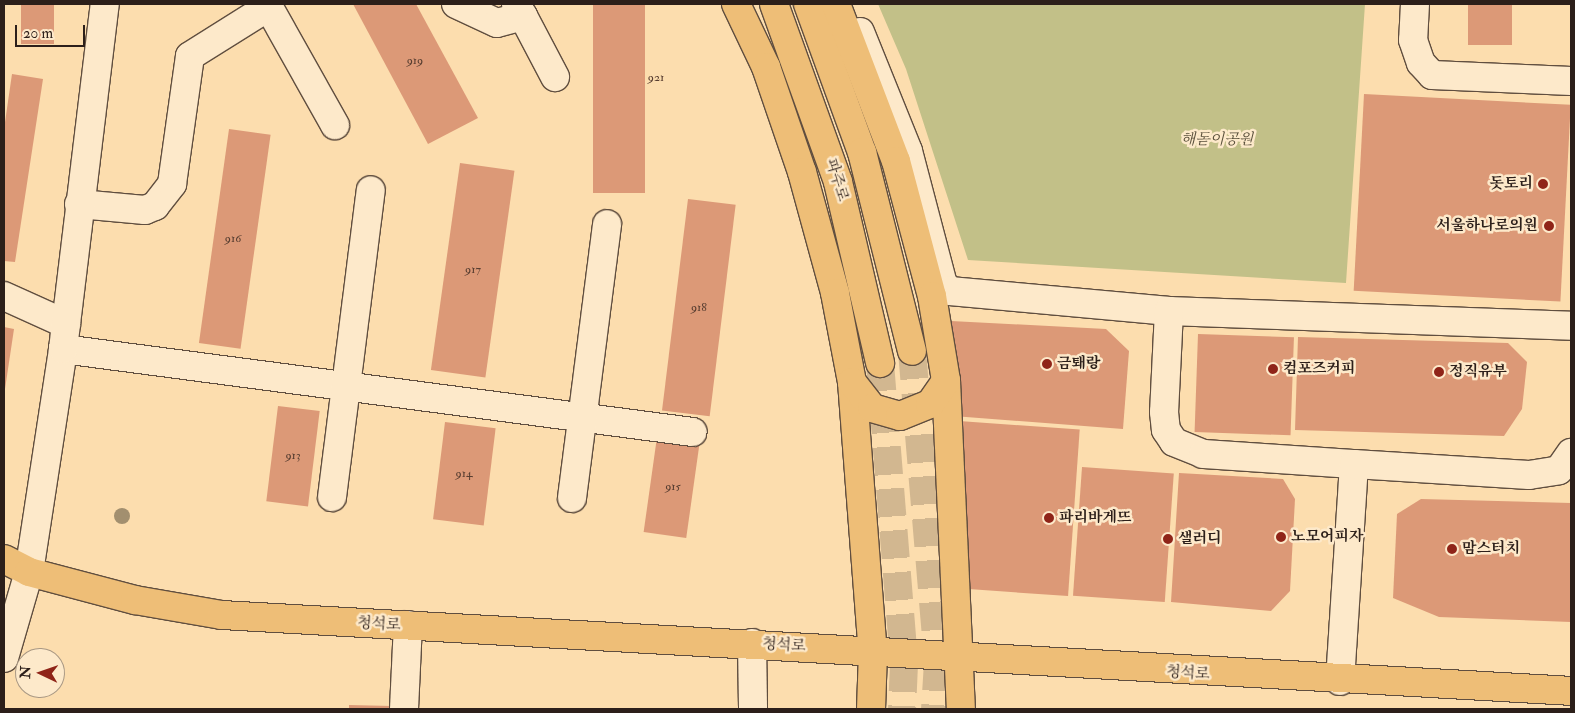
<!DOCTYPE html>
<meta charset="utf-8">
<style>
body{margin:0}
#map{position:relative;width:1575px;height:713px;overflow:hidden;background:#fcddae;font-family:"IM FELL Double Pica","Noto Serif KR",serif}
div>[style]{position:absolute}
.green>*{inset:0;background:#c2c088}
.building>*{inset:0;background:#dc9977;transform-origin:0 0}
.major-tunnel>*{height:28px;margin-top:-14px;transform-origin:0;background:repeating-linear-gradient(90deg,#d2b790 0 28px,transparent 0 42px)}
.roads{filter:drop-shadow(1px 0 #604e3f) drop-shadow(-1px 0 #604e3f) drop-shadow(0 1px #604e3f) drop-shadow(0 -1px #604e3f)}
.minor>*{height:28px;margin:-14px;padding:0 14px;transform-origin:14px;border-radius:14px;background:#fde9ca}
.major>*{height:28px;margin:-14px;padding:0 14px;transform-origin:14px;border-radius:14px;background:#eebe77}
.trees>*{width:16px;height:16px;margin:-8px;border-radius:50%;background:#a28f6f}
.dots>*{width:14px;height:14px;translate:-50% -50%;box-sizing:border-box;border:2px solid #fde9ca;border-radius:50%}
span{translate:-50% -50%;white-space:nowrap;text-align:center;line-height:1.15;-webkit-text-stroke:5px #fde9ca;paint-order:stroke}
.number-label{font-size:12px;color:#583e31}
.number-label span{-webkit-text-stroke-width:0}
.park-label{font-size:15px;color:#594f3b;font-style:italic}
.street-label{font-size:15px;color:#2c1f1a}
.poi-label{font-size:15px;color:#2c1f1a;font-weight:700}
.right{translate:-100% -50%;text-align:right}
.left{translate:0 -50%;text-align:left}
.frame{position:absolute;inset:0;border:5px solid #2c1f1a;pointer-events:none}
.north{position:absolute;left:15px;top:648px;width:50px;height:50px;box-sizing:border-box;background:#fde9ca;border:1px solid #a99884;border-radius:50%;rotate:273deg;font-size:14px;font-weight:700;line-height:20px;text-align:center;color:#2c1f1a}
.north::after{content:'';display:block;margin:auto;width:18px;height:22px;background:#8f2418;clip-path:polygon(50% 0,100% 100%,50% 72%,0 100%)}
.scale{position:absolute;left:15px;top:25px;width:70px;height:22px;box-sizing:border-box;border:2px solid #2c1f1a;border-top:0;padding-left:6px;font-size:15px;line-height:18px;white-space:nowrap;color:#2c1f1a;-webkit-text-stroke:4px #fde9ca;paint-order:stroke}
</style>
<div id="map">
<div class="green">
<i style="clip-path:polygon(878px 4px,1365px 4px,1346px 283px,968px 260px,906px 69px)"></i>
</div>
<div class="building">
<i style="left:21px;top:4px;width:33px;height:40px"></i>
<i style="clip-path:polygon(353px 4px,416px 4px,478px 118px,428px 144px)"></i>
<i style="left:593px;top:4px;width:52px;height:189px"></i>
<i style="left:1468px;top:4px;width:44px;height:41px"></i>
<i style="clip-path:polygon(12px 74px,43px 79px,15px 262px,4px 261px,4px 129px)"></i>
<i style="left:1364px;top:94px;width:207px;height:197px;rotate:3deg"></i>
<i style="left:229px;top:129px;width:42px;height:216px;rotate:8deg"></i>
<i style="left:460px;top:163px;width:55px;height:209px;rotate:8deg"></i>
<i style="left:688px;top:199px;width:48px;height:213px;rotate:7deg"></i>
<i style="clip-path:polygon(951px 321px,1106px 329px,1129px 351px,1123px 429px,953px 416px)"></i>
<i style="clip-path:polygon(4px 327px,14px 329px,5px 389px,4px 389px)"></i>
<i style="left:1198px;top:334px;width:96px;height:98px;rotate:2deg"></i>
<i style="clip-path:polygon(1298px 337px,1508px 343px,1527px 362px,1522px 409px,1504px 436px,1295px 430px)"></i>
<i style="left:278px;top:406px;width:42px;height:96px;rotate:7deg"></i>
<i style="left:959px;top:421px;width:121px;height:167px;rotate:4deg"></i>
<i style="left:445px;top:422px;width:51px;height:98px;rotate:7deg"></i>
<i style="left:657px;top:437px;width:43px;height:96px;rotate:8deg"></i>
<i style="left:1082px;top:467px;width:92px;height:129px;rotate:4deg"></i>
<i style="clip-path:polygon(1179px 473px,1283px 479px,1295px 499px,1290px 591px,1271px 611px,1171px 602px)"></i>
<i style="clip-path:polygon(1421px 499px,1571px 503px,1571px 622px,1439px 617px,1393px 598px,1397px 514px)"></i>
<i style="clip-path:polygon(349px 705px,392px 706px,392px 709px,349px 709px)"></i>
</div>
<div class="major-tunnel">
<i style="left:912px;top:351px;width:313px;rotate:85.2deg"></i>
<i style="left:938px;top:663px;width:46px;rotate:93.7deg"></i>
<i style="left:880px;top:363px;width:302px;rotate:85.4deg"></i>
<i style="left:904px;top:664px;width:45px;rotate:92.5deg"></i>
</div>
<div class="roads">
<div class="minor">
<i style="left:267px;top:4px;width:139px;rotate:60.7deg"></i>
<i style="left:456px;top:4px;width:45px;rotate:24.9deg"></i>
<i style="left:497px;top:23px;width:27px;rotate:-15deg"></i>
<i style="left:523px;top:16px;width:14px;rotate:-120deg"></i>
<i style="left:1415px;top:4px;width:36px;rotate:93deg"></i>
<i style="left:1413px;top:40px;width:24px;rotate:71deg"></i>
<i style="left:1421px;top:63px;width:16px;rotate:47deg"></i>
<i style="left:1432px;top:75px;width:139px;rotate:2.5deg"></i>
<i style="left:523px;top:16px;width:69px;rotate:62.3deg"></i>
<i style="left:860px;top:32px;width:128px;rotate:68deg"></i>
<i style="left:908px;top:151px;width:138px;rotate:75.3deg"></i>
<i style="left:943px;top:284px;width:10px;rotate:45deg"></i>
<i style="left:950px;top:291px;width:220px;rotate:5.2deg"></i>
<i style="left:1169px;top:311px;width:402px;rotate:2.1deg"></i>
<i style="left:79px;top:204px;width:66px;rotate:5.2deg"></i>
<i style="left:145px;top:210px;width:11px;rotate:-22deg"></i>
<i style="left:155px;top:206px;width:28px;rotate:-52deg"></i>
<i style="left:172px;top:184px;width:129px;rotate:-82deg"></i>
<i style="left:190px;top:56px;width:92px;rotate:-32.1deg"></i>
<i style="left:4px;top:296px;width:68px;rotate:24.3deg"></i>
<i style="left:1169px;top:311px;width:101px;rotate:92.8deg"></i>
<i style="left:1164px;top:412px;width:18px;rotate:84deg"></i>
<i style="left:1166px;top:430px;width:14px;rotate:56deg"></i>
<i style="left:1174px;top:442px;width:31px;rotate:22deg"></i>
<i style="left:1203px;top:454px;width:151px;rotate:3.8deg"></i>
<i style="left:63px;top:349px;width:635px;rotate:7.51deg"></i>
<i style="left:332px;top:497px;width:309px;rotate:-82.8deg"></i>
<i style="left:572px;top:498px;width:276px;rotate:-82.7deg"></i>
<i style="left:752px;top:643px;width:66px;rotate:89.1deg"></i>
<i style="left:4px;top:658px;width:90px;rotate:-73.8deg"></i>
<i style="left:29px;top:572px;width:226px;rotate:-81.3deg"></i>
<i style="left:63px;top:349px;width:348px;rotate:-83.1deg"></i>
<i style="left:1340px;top:681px;width:217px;rotate:-86.3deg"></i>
<i style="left:1354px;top:464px;width:175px;rotate:3.6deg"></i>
<i style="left:1529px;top:475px;width:30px;rotate:-9deg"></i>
<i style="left:1559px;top:470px;width:21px;rotate:-55deg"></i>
<i style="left:404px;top:709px;width:84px;rotate:-87.3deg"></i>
</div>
<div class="major">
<i style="left:736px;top:4px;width:70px;rotate:64.5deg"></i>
<i style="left:766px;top:67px;width:111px;rotate:71.1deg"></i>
<i style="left:802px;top:172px;width:125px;rotate:74.7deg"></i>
<i style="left:835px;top:293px;width:91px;rotate:79.2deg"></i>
<i style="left:852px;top:382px;width:271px;rotate:85.6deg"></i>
<i style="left:873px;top:652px;width:57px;rotate:92deg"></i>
<i style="left:774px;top:4px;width:189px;rotate:70.2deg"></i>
<i style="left:838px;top:182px;width:186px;rotate:76.9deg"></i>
<i style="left:808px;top:4px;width:158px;rotate:70deg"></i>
<i style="left:862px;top:152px;width:205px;rotate:75.9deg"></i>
<i style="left:836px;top:4px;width:168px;rotate:69.1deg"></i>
<i style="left:896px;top:161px;width:140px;rotate:75.1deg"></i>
<i style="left:932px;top:296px;width:86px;rotate:80.6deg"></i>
<i style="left:946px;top:381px;width:328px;rotate:87.4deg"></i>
<i style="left:852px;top:382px;width:33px;rotate:52deg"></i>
<i style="left:872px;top:408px;width:29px;rotate:16deg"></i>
<i style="left:900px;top:416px;width:32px;rotate:-22deg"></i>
<i style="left:930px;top:404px;width:28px;rotate:-55deg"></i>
<i style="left:4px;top:559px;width:28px;rotate:27deg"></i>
<i style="left:29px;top:572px;width:110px;rotate:14.8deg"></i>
<i style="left:135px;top:600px;width:88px;rotate:9.8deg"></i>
<i style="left:222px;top:615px;width:1351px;rotate:3.22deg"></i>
</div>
</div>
<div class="trees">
<i style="left:122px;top:516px"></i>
</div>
<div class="dots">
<i style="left:1543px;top:184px;background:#8f2418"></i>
<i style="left:1549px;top:226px;background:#8f2418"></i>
<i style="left:1047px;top:364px;background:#8f2418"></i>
<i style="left:1273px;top:369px;background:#8f2418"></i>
<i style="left:1439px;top:372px;background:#8f2418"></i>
<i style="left:1049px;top:518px;background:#8f2418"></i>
<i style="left:1281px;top:537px;background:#8f2418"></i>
<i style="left:1168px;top:539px;background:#8f2418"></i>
<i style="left:1452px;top:549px;background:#8f2418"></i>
</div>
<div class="number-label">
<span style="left:415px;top:61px">919</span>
<span style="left:656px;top:78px">921</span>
<span style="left:233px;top:239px">916</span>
<span style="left:473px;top:270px">917</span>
<span style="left:699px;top:308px">918</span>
<span style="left:293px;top:456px">913</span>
<span style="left:464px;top:474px">914</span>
<span style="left:673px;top:487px">915</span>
</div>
<div class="park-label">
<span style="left:1217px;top:140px">해돋이공원</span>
</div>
<div class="street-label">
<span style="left:837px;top:180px;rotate:73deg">파주로</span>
<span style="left:379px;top:624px;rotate:3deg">청석로</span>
<span style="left:784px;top:645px;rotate:3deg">청석로</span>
<span style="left:1188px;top:673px;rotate:3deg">청석로</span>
</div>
<div class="poi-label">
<span class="right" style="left:1533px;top:184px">돗토리</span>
<span class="right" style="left:1538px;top:226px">서울하나로의원</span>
<span class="left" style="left:1057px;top:364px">금퇘랑</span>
<span class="left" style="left:1283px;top:369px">컴포즈커피</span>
<span class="left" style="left:1449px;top:372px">정직유부</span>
<span class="left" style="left:1059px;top:518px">파리바게뜨</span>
<span class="left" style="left:1291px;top:537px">노모어피자</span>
<span class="left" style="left:1178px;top:539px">샐러디</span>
<span class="left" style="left:1462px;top:549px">맘스터치</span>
</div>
<div class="frame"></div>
<div class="north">N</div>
<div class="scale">20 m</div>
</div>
